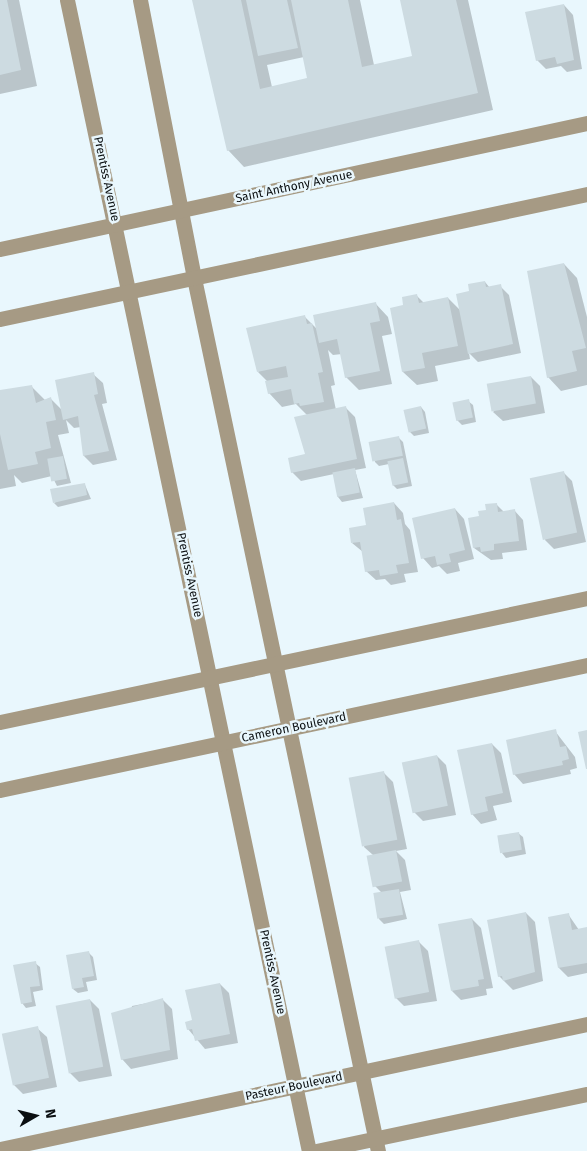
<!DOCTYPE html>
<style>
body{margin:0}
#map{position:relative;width:587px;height:1151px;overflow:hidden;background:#e9f7fd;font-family:"Fira Sans",sans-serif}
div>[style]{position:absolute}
.shadow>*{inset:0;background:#0003}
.building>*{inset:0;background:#cddbe1;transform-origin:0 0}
.street>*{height:15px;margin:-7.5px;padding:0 7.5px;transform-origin:7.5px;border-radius:7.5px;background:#a69a84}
span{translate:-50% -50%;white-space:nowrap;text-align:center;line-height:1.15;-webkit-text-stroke:5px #e9f7fd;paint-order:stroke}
.street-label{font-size:12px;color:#0b0f11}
.north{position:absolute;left:10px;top:1091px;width:50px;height:50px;-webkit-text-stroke:4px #e9f7fd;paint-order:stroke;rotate:82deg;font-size:14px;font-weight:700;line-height:20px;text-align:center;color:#0b0f11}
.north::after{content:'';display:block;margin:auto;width:18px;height:22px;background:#0b0f11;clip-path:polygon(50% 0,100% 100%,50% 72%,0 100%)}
</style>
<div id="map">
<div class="shadow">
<i style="clip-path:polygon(0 0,19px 0,37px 86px,0 94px)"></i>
<i style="clip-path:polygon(evenodd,193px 0,360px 0,374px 65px,413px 57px,401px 0,468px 0,493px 110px,244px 167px,228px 150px,193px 0,304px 57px,309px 79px,272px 87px,267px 65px,304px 57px)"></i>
<i style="clip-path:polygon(564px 5px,573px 15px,582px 69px,567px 72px,561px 66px,546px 69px,537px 60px)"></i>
<i style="clip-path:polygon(564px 264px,577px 278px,587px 317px,587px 385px,561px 391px,548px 377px)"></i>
<i style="clip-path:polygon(485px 282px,490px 288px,500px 286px,509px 295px,521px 353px,478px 362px,469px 353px,470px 359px,435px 366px,438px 381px,417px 385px,403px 372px,391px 309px,404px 306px,417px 296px,424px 303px,448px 298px,461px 311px,471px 292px)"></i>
<i style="clip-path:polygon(375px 303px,388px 317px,392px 334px,382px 336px,392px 384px,359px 390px,346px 377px,342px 354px,333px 355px,328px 350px,335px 385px,331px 386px,336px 410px,346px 408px,355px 417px,366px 468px,355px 470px,363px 498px,342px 502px,338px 497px,334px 474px,301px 481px,292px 472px,307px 455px,308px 416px,296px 404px,282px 407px,269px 393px,268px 382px,258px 372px,305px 317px,318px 330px)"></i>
<i style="clip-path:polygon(93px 374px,103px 383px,107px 403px,102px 404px,117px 460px,93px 465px,84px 456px,81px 427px,74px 428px,66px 420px,69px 433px,58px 435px,71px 483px,57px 486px,52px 476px,22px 483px,14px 475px,16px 486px,0 489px,0 391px,32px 387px,45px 400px,50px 398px,62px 410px)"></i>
<i style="clip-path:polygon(531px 377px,540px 386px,545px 413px,503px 421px,493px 412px)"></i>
<i style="clip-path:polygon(468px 401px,473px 405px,476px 422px,462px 425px,457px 420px)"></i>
<i style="clip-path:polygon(421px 407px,425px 412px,429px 433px,414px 436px,409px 431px)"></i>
<i style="clip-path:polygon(398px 437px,403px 442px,412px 486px,397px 489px,393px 485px,389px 464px,379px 466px,375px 462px,371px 443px)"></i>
<i style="clip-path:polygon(563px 472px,572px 481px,586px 542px,554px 549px,545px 540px)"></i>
<i style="clip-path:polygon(85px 485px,91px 499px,58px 507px,54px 503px)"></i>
<i style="clip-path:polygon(394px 503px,403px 513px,405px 524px,410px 530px,418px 572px,404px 574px,406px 582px,391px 585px,385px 579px,376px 580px,366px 571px,363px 552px,352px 543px)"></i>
<i style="clip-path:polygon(496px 504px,504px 512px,514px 510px,523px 520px,527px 550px,502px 553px,503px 559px,491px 560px,474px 548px,481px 518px)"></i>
<i style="clip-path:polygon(455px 509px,464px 519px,474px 559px,458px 563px,460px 571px,447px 574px,439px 566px,432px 568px,423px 558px)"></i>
<i style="clip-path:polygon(555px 731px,575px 757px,577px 768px,570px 770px,571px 774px,523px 784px,514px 774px)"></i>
<i style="clip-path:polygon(492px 744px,501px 753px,512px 802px,493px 806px,497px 820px,481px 824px,472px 814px)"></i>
<i style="clip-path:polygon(437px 756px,446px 765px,456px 815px,423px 821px,414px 812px)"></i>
<i style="clip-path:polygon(384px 773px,393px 782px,407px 849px,396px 851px,405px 860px,411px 890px,400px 892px,407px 919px,384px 924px,379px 919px,382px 893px,374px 885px,373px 855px,364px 847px)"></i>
<i style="clip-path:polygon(518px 833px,523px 837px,526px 854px,506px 858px,502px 853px)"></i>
<i style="clip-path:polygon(526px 913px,535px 922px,543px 981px,513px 990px,499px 976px)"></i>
<i style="clip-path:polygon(568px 914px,579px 930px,587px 928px,587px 973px,568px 977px,559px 968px)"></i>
<i style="clip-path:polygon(472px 919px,481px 928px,493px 988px,486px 989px,487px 995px,461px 1000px,452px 991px)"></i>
<i style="clip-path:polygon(419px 942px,428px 951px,437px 1001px,404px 1006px,395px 997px)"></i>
<i style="clip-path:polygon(88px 952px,93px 957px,97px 980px,86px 982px,88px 991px,78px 993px,73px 989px)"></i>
<i style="clip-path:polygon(35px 963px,40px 967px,43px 990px,33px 992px,36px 1006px,26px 1008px,22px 1003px)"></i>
<i style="clip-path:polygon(220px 984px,229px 993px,238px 1043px,205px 1049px,188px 1029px)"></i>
<i style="clip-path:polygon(90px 1000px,99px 1009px,112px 1076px,79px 1082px,70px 1073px)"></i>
<i style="clip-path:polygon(163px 1000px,172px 1009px,178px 1059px,131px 1069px,122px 1059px,132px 1006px)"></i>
<i style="clip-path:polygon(37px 1028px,47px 1037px,57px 1087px,23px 1094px,14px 1085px)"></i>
</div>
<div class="building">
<i style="clip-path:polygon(0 0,7px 0,21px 70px,0 75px)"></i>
<i style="clip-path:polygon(192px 0,241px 0,260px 89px,307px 78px,291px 0,348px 0,362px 67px,412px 56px,400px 0,456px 0,478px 93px,227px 151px)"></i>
<i style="clip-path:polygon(246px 0,287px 0,298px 48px,258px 56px)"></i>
<i style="clip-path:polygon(564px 4px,574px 60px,557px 64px,555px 57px,536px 61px,525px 12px)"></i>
<i style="clip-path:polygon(564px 263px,586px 348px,572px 351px,577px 371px,547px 378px,527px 271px)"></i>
<i style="clip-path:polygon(485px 281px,486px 287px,501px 284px,513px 344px,468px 354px,456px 294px,469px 291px,468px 284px)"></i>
<i style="clip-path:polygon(417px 294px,419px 303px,448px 297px,458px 346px,422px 353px,425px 368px,402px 372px,390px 308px,403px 305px,402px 297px)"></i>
<i style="clip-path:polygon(376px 302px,380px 321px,370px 323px,380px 371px,345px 378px,337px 339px,319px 343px,313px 315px)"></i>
<i style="clip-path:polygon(305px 315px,307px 324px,312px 323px,323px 372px,318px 373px,324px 402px,300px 406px,299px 403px,294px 404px,291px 389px,268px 394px,265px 381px,288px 377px,286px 366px,257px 372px,246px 328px)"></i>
<i style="clip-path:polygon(94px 372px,98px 394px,94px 395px,109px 451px,83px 456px,78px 416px,63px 420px,55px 380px)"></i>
<i style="left:531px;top:376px;width:28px;height:45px;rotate:80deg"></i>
<i style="clip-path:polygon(32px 385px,36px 403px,51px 397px,56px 420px,46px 422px,51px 448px,35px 452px,38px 464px,8px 470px,0 434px,0 390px)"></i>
<i style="left:469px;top:399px;width:19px;height:17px;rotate:78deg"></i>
<i style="clip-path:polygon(346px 406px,357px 459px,291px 473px,288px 458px,305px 454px,294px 417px)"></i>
<i style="left:421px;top:406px;width:23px;height:18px;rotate:77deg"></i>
<i style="left:399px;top:436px;width:20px;height:31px;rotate:79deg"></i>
<i style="left:63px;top:456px;width:23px;height:16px;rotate:80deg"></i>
<i style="left:403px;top:458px;width:25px;height:16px;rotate:78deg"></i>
<i style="left:355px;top:468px;width:25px;height:23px;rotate:79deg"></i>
<i style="left:564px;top:471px;width:63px;height:35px;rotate:78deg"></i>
<i style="clip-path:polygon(85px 483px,87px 495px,53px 503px,50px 489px)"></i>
<i style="clip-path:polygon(394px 502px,397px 520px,401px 519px,409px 563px,396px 565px,398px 573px,380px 576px,379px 570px,365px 572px,360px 542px,351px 543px,349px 528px,366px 525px,363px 508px)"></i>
<i style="clip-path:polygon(497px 503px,498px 512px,515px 509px,519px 541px,494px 544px,494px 550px,481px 552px,480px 547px,473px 548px,468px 518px,479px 516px,478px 511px,486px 510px,485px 504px)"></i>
<i style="clip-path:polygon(455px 508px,465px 550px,449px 554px,451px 562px,437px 565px,435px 556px,421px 559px,412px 518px)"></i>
<i style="clip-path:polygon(556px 729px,560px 747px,566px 746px,569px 759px,562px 761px,563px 765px,513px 775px,506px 740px)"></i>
<i style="clip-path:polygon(587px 730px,587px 769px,586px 769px,578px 732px)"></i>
<i style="clip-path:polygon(492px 743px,503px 793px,485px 797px,488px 811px,471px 815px,457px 750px)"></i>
<i style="left:437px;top:755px;width:52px;height:36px;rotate:78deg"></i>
<i style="left:384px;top:771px;width:70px;height:36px;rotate:79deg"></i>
<i style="left:519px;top:832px;width:18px;height:22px;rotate:81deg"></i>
<i style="left:396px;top:850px;width:32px;height:30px;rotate:79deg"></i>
<i style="left:399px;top:889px;width:26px;height:26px;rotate:81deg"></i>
<i style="clip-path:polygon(526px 912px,535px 972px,503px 981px,502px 976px,498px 977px,487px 920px)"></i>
<i style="clip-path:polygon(569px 913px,572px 930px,587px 927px,587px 963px,558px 968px,548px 917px)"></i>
<i style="clip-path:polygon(472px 918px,484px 979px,478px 980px,479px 986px,451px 991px,438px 924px)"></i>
<i style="left:419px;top:940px;width:53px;height:35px;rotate:79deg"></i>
<i style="clip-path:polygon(89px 951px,94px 976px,82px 978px,84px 987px,72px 989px,66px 955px)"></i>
<i style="clip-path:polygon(36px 961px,40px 986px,30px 987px,32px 1002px,21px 1004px,13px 965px)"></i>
<i style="clip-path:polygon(220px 983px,230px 1034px,195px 1041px,192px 1029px,187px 1030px,185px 1022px,192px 1020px,185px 990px)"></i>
<i style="clip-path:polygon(163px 998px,170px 1050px,121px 1060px,111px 1013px)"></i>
<i style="left:90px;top:999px;width:69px;height:35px;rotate:79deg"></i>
<i style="left:38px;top:1026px;width:53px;height:37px;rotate:78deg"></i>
</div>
<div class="street">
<i style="left:67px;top:0;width:1176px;rotate:78.13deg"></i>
<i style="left:140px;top:0;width:283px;rotate:79deg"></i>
<i style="left:194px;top:278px;width:892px;rotate:78.1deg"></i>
<i style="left:0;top:249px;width:600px;rotate:-12.11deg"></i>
<i style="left:0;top:319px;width:600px;rotate:-12.02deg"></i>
<i style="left:0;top:722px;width:600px;rotate:-11.93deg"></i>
<i style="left:0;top:790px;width:600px;rotate:-12.02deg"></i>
<i style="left:0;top:1149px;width:600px;rotate:-12.02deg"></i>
<i style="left:316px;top:1151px;width:277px;rotate:-11.9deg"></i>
</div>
<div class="street-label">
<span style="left:106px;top:179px;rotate:78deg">Prentiss Avenue</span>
<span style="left:294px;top:187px;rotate:-12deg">Saint Anthony Avenue</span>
<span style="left:189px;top:575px;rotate:78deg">Prentiss Avenue</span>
<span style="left:294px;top:728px;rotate:-12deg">Cameron Boulevard</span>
<span style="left:272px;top:972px;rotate:78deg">Prentiss Avenue</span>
<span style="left:294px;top:1087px;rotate:-12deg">Pasteur Boulevard</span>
</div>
<div class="north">N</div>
</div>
